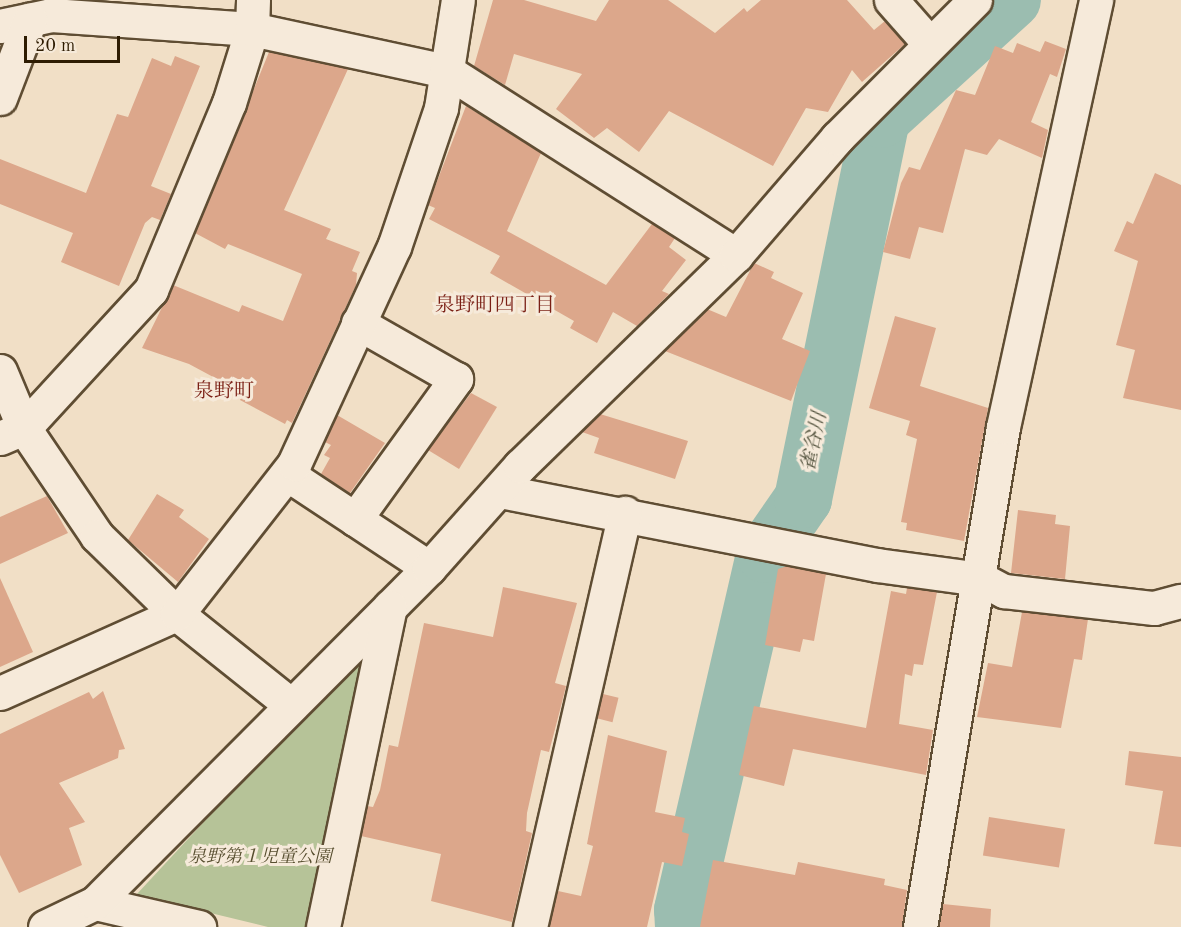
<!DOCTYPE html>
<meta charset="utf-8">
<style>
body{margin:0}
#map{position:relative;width:1181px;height:927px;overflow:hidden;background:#f1dfc6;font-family:"Old Standard TT","Noto Serif JP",serif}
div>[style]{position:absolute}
.green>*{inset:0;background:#b6c398}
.river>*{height:58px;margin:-29px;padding:0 29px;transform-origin:29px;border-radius:29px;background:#9bbdb0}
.building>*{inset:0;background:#dca78b;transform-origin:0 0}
.roads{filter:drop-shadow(2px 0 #5f4d33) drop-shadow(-2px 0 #5f4d33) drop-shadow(0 2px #5f4d33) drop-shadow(0 -2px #5f4d33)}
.minor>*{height:33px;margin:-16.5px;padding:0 16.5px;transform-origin:16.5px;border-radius:16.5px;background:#f6eada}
span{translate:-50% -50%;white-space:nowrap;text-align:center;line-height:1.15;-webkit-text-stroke:6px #f6eada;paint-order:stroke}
.park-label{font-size:18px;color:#574e2f;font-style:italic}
.neighbourhood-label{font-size:20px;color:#7a1f14}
.water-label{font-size:20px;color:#54543f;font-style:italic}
.scale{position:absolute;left:24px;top:36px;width:96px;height:27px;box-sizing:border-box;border:3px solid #2e1c02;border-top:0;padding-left:8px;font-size:18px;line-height:21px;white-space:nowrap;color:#2e1c02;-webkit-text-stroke:4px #f6eada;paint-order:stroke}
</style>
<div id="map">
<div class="green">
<i style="clip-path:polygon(357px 657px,370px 662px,313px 922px,307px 927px,268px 927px,136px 895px)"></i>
</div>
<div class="river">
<i style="left:684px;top:927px;width:17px;rotate:-93deg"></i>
<i style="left:683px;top:910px;width:365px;rotate:-77deg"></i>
<i style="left:765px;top:554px;width:67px;rotate:-55.4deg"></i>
<i style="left:803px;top:499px;width:388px;rotate:-78.4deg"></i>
<i style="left:881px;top:119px;width:177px;rotate:-42.3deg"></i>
</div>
<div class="building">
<i style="clip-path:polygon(493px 0,524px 0,596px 21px,609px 0,668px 0,715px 33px,744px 8px,747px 12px,761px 0,847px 0,874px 30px,885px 21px,905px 44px,862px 82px,852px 70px,828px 112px,806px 108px,773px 166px,669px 111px,639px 152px,607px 128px,594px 138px,556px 109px,582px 74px,514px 54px,505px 85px,474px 66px)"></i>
<i style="clip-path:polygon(1045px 41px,1066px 49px,1057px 77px,1050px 74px,1031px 122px,1048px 130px,1042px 158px,999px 139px,987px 155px,965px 149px,943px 233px,919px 227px,910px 259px,883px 252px,901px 183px,909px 167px,920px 170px,956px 90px,975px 95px,995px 46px,1013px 53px,1017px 43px,1040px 52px)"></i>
<i style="clip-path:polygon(269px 52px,348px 69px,284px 210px,331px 229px,326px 239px,360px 252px,352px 271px,357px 273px,356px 285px,292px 423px,287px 420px,285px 424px,240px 400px,243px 393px,189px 364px,142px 348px,173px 285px,239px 312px,242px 305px,283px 321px,302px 274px,228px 244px,225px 249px,195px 233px)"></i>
<i style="clip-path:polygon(175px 56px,200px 66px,151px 186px,171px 194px,160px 220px,152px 217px,145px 223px,119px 286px,61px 262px,73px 233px,0 204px,0 159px,86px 193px,117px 114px,128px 117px,152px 58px,171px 66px)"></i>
<i style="clip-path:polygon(466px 106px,541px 153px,507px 231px,606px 285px,652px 224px,675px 238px,669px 247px,686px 260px,662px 291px,669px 294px,637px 326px,613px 312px,597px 343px,570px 328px,574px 321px,490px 273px,500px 256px,429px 219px,435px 208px,428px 205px)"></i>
<i style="clip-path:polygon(1155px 173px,1181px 185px,1181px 410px,1123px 398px,1135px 350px,1116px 345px,1138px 261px,1114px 251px,1127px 221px,1133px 224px)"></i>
<i style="clip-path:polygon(754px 263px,774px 272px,771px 278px,803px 293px,782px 339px,810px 351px,791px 401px,665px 351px,707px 309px,726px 317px)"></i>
<i style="clip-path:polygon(895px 316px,936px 328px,920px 386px,988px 408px,964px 541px,906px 530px,907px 523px,901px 522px,917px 439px,906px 435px,910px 421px,869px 408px)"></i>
<i style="clip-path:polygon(471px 393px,497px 407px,459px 469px,428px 450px)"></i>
<i style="clip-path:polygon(600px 414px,688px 441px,675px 479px,594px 453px,599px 438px,582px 432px)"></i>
<i style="clip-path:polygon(337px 415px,385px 443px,350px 493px,321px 474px,330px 458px,324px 455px,331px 445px,325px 442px)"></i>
<i style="clip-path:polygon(157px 494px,184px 510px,179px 517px,209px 539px,178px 582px,128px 540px)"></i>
<i style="clip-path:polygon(47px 496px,68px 533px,0 564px,0 517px)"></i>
<i style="clip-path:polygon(1018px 510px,1056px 515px,1055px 524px,1070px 526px,1065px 579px,1011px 573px)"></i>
<i style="clip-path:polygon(787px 566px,826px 574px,814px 641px,803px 639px,800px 652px,765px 645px,778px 569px)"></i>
<i style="clip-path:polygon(0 578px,33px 652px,0 667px)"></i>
<i style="clip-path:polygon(503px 587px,577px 603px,555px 683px,566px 686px,560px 710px,549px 752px,541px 750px,527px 813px,526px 831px,532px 833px,512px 922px,431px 901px,441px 854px,361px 836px,367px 806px,373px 807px,380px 790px,389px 745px,398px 747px,424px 623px,493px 637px)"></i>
<i style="clip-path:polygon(907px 588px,937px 592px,923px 665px,914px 664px,912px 676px,905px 674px,899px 724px,933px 730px,926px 775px,793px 749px,784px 786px,739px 775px,754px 706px,866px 728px,891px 591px,906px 594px)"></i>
<i style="clip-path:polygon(1022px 612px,1088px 619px,1082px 660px,1074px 659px,1061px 728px,977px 717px,988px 663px,1012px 667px)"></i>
<i style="clip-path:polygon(103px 691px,125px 749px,119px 750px,118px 758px,59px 783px,85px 822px,69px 828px,82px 865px,19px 893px,0 855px,0 734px,89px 692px,93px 699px)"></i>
<i style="left:603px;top:694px;width:16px;height:25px;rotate:14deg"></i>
<i style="clip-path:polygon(608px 735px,667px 751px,655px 812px,685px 818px,682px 832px,689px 834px,682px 866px,662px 862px,647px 927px,549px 927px,558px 891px,581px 896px,593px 846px,587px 844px)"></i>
<i style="clip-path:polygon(1129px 751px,1181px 757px,1181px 847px,1154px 844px,1163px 791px,1125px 785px)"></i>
<i style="left:989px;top:817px;width:77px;height:39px;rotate:9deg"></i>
<i style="clip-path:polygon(713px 860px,795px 875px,798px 862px,885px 879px,884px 885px,907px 890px,902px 927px,700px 927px)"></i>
<i style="clip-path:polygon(943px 904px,991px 909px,990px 927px,939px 927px)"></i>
</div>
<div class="roads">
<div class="minor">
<i style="left:891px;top:0;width:56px;rotate:48.6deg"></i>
<i style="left:0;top:26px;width:52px;rotate:-12.2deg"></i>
<i style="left:51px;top:15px;width:201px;rotate:4deg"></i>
<i style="left:252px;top:29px;width:199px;rotate:12.2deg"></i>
<i style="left:447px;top:71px;width:343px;rotate:32.5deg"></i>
<i style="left:0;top:98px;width:84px;rotate:-69deg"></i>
<i style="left:0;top:371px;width:62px;rotate:67.2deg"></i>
<i style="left:24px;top:428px;width:130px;rotate:55.9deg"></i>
<i style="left:97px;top:536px;width:112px;rotate:44.3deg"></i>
<i style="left:177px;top:614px;width:146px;rotate:38.6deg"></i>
<i style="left:0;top:438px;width:26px;rotate:-23deg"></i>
<i style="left:24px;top:428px;width:188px;rotate:-47.4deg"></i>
<i style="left:151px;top:290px;width:203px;rotate:-67.4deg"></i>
<i style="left:229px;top:103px;width:77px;rotate:-72.7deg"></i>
<i style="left:252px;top:29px;width:29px;rotate:-88deg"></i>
<i style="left:287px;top:474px;width:170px;rotate:33.5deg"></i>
<i style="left:500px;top:491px;width:384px;rotate:11.1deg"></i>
<i style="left:877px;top:565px;width:105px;rotate:7.7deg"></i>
<i style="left:981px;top:579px;width:26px;rotate:28deg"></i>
<i style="left:1004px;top:591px;width:151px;rotate:6.5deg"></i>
<i style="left:1154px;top:608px;width:28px;rotate:-15deg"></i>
<i style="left:355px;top:519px;width:173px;rotate:-54.2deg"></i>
<i style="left:456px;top:379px;width:113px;rotate:-150.3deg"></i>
<i style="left:0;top:693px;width:194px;rotate:-24.1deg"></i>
<i style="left:177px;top:614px;width:190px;rotate:-52deg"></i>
<i style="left:294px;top:464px;width:239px;rotate:-65.3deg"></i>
<i style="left:394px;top:247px;width:147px;rotate:-71.3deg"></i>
<i style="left:441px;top:108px;width:109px;rotate:-81.1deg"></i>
<i style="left:95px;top:903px;width:107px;rotate:13deg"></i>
<i style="left:45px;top:927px;width:55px;rotate:-25.6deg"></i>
<i style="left:95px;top:903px;width:473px;rotate:-45.1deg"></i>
<i style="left:429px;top:568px;width:137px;rotate:-48.3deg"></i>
<i style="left:520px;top:466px;width:302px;rotate:-44.3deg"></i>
<i style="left:736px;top:255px;width:155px;rotate:-49.2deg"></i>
<i style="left:837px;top:138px;width:195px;rotate:-45deg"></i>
<i style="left:323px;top:927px;width:327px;rotate:-78.2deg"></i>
<i style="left:530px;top:927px;width:425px;rotate:-77.1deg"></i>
<i style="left:920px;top:927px;width:507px;rotate:-80.57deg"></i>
<i style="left:1003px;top:427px;width:437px;rotate:-77.7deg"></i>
</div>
</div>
<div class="park-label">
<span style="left:260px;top:857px">泉野第１児童公園</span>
</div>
<div class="neighbourhood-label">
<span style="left:495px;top:306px">泉野町四丁目</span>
<span style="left:224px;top:392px">泉野町</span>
</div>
<div class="water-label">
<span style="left:815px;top:442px;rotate:-78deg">雀谷川</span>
</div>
<div class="scale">20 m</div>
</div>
